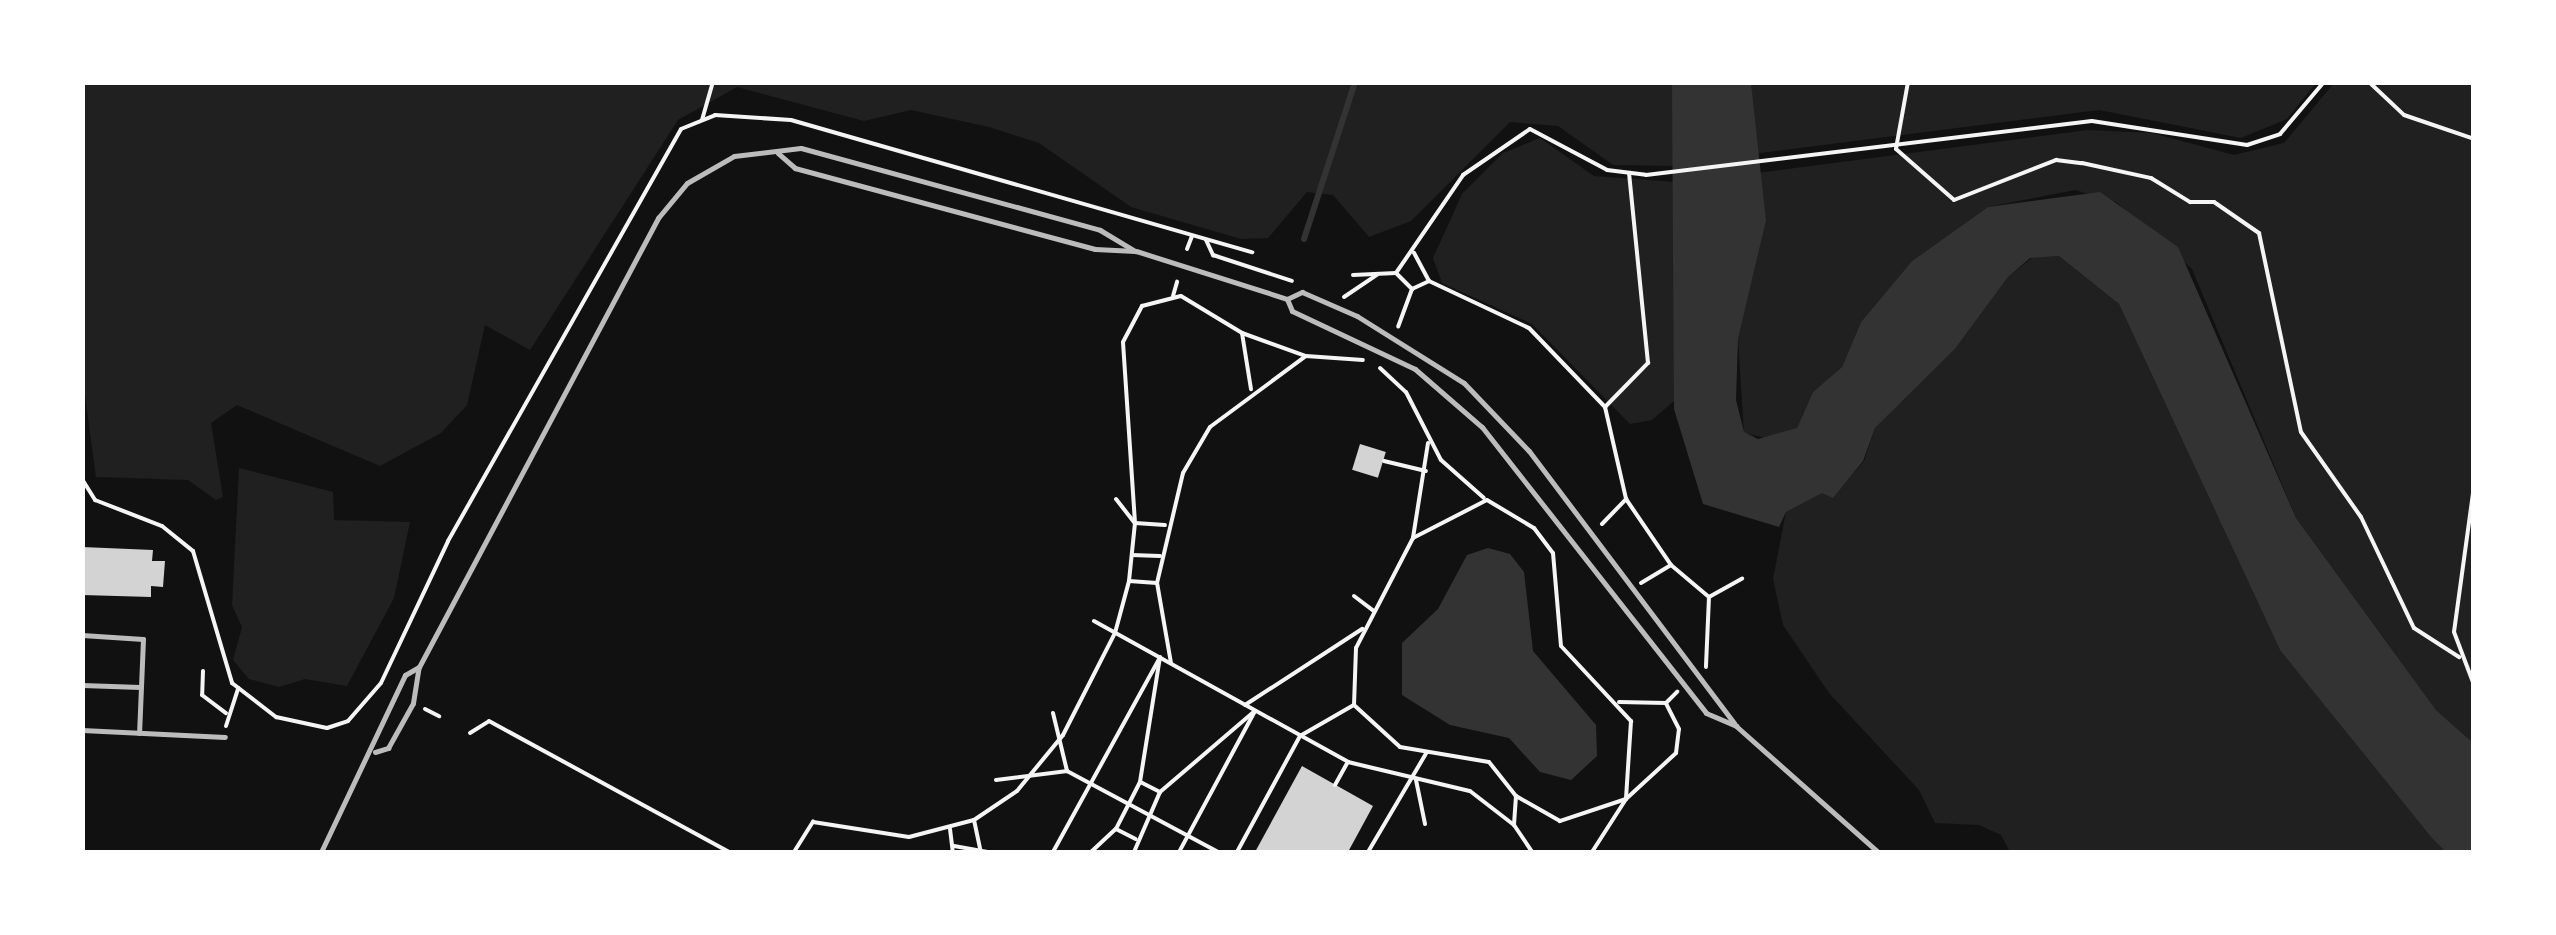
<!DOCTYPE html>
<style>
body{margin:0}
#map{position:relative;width:2556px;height:935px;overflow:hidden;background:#111;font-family:Signika,sans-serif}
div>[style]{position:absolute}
.green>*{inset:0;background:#202020}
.water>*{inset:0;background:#333}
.stream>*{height:6px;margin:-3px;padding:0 3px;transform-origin:3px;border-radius:3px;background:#333}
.building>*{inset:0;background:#d3d3d3;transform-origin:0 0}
.path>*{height:4px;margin:-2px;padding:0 2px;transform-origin:2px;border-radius:2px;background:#f5f5f5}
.service>*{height:5px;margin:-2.5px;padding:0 2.5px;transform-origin:2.5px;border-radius:2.5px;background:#bcbcbc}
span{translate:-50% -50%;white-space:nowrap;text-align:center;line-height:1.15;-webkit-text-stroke:9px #fff;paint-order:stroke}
.frame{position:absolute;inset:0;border:85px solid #fff;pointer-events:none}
</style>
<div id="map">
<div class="green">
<i style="clip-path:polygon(83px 83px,1672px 83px,1675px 166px,1613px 165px,1558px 126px,1510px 122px,1411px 221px,1369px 237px,1333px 195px,1307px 192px,1268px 238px,1241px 239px,1131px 207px,1039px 143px,989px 127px,911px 110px,864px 121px,737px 87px,678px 120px,530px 350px,485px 325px,467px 405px,441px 433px,380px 466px,237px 405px,211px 423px,223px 497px,216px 500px,188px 480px,96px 477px,83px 381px)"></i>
<i style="clip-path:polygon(1751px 83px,2316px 83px,2287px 119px,2241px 138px,2099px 110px,1753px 154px)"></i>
<i style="clip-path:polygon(2334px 83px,2473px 83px,2473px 743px,2436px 710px,2296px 518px,2192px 269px,2116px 202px,2075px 190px,1988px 207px,1912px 261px,1861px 322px,1842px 367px,1813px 392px,1797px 428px,1775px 440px,1744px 433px,1738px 339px,1766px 221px,1757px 173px,2088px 130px,2152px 133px,2234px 155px,2284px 143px)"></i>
<i style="clip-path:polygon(1540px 138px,1594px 176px,1675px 182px,1675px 400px,1652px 420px,1630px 424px,1532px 324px,1442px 283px,1433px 258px,1462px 194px,1503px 153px)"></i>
<i style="clip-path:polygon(2059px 256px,2119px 304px,2280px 650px,2446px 852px,2010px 852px,2001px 835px,1979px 825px,1935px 823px,1919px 790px,1829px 693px,1783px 625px,1773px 579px,1786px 512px,1823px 492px,1833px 497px,1864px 461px,1875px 428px,1955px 349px,2008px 277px,2033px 257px)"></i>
<i style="clip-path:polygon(239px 468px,333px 492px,334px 520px,410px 522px,394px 598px,347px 686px,305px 679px,279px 687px,249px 679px,233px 660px,242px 627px,232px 605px)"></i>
</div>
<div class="water">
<i style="clip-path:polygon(1672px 83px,1751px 83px,1766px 221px,1738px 339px,1736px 400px,1744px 432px,1758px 439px,1797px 428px,1813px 392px,1842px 367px,1861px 322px,1912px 261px,1988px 207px,2100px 192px,2178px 247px,2296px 518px,2436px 710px,2473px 743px,2473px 852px,2446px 852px,2432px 838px,2280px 650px,2119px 304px,2059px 256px,2030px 258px,2008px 277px,1955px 349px,1875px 428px,1863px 461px,1833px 498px,1822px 493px,1786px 512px,1779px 527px,1703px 504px,1674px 409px)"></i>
<i style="clip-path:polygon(1488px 548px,1510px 554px,1524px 572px,1533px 651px,1596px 725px,1597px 756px,1571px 780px,1540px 772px,1509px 738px,1450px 725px,1402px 695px,1402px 643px,1438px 609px,1467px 555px)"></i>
</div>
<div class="stream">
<i style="left:1304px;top:239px;width:165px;rotate:-72deg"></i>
</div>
<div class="building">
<i style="left:1360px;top:444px;width:27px;height:27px;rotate:17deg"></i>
<i style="clip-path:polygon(82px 547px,153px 550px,152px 561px,165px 561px,163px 587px,151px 586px,151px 597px,82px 595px)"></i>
<i style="clip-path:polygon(1302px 766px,1373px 806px,1348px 852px,1255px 852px)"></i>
</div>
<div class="path">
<i style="left:1908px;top:82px;width:68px;rotate:100.2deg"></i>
<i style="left:1896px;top:149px;width:77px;rotate:41.3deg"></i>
<i style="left:1954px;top:200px;width:110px;rotate:-21.4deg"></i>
<i style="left:2056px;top:160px;width:26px;rotate:7deg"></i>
<i style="left:2082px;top:163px;width:71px;rotate:12.3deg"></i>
<i style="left:2151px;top:178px;width:46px;rotate:31.6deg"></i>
<i style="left:2190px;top:202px;width:24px"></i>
<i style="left:2214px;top:202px;width:55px;rotate:34.6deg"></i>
<i style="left:2259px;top:233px;width:203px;rotate:78.1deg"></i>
<i style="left:2301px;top:432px;width:104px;rotate:54.8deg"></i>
<i style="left:2361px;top:517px;width:123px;rotate:64.5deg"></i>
<i style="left:2414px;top:628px;width:54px;rotate:32.8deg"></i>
<i style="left:2369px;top:82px;width:48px;rotate:43.3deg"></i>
<i style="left:2404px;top:115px;width:74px;rotate:18.9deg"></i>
<i style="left:702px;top:120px;width:40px;rotate:-74deg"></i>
<i style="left:1206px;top:240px;width:17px;rotate:65deg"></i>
<i style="left:1213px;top:255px;width:83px;rotate:18.2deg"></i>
<i style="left:1187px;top:249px;width:14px;rotate:-69deg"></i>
<i style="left:1396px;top:273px;width:23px;rotate:45deg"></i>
<i style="left:1412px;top:289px;width:40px;rotate:110.2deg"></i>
<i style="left:1353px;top:275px;width:43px;rotate:-2.7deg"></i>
<i style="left:1396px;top:273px;width:119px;rotate:-55.6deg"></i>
<i style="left:1463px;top:175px;width:81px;rotate:-34.5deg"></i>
<i style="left:1530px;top:129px;width:87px;rotate:28deg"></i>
<i style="left:1607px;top:170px;width:39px;rotate:7deg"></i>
<i style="left:1646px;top:175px;width:449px;rotate:-6.9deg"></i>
<i style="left:2092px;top:121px;width:157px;rotate:8.8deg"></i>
<i style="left:2247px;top:145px;width:35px;rotate:-18deg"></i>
<i style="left:2280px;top:134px;width:68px;rotate:-49.8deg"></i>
<i style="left:1429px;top:281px;width:110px;rotate:25.2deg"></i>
<i style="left:1529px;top:328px;width:110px;rotate:46.1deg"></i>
<i style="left:1605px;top:407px;width:94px;rotate:77.1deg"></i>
<i style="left:1626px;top:499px;width:80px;rotate:55.7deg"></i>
<i style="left:1671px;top:565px;width:50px;rotate:40.1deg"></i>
<i style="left:1709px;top:597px;width:70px;rotate:92.5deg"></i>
<i style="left:1412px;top:289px;width:19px;rotate:-25deg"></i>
<i style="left:1429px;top:281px;width:32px;rotate:-118deg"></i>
<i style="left:1173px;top:296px;width:15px;rotate:-74deg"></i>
<i style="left:1344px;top:297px;width:40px;rotate:-34deg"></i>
<i style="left:1242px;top:333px;width:68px;rotate:19.8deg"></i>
<i style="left:1306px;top:356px;width:57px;rotate:4deg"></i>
<i style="left:1380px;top:368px;width:35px;rotate:43deg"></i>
<i style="left:1406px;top:392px;width:76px;rotate:62.8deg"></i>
<i style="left:1441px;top:460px;width:57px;rotate:41.5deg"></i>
<i style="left:1605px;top:407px;width:62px;rotate:-45.7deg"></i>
<i style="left:1648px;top:363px;width:190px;rotate:-95.7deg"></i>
<i style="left:1428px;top:443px;width:96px;rotate:99deg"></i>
<i style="left:1413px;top:538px;width:124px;rotate:117.4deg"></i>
<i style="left:1356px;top:648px;width:57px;rotate:92deg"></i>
<i style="left:1354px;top:705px;width:62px;rotate:42.4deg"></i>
<i style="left:1400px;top:747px;width:90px;rotate:9.6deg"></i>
<i style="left:1489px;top:762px;width:43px;rotate:51.5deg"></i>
<i style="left:1516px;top:796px;width:29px;rotate:94deg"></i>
<i style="left:1514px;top:825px;width:32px;rotate:56deg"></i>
<i style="left:1384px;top:461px;width:43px;rotate:13.4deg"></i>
<i style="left:82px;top:479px;width:25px;rotate:58deg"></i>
<i style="left:95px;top:500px;width:72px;rotate:21.2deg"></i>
<i style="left:162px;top:526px;width:40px;rotate:39deg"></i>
<i style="left:193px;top:551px;width:138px;rotate:73.5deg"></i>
<i style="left:232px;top:683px;width:56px;rotate:37.7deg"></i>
<i style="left:276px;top:717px;width:52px;rotate:12.2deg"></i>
<i style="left:327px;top:728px;width:22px;rotate:-18deg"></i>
<i style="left:348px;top:721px;width:50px;rotate:-49deg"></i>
<i style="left:381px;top:683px;width:157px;rotate:-64.7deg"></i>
<i style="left:448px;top:541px;width:473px;rotate:-60.5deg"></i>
<i style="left:681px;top:129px;width:37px;rotate:-22deg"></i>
<i style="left:715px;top:115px;width:76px;rotate:3.8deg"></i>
<i style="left:791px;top:120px;width:480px;rotate:16deg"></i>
<i style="left:2474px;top:486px;width:147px;rotate:97.8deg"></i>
<i style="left:2454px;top:632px;width:57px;rotate:69.3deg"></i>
<i style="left:1116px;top:499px;width:31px;rotate:52deg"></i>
<i style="left:1135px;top:523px;width:30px;rotate:4deg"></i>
<i style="left:1602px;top:524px;width:35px;rotate:-46deg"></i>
<i style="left:1413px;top:538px;width:83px;rotate:-27.2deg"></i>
<i style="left:1487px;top:500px;width:55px;rotate:30.8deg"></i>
<i style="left:1534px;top:528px;width:31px;rotate:53deg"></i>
<i style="left:1553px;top:553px;width:93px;rotate:85.1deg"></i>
<i style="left:1561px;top:646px;width:103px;rotate:47deg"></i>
<i style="left:1631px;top:721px;width:78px;rotate:93.7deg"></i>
<i style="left:1626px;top:799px;width:70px;rotate:161.6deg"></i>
<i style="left:1560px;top:821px;width:51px;rotate:-150.4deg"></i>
<i style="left:1132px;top:555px;width:28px;rotate:2deg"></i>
<i style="left:1129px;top:581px;width:28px;rotate:4deg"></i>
<i style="left:1641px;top:583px;width:35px;rotate:-31deg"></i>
<i style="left:1354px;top:596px;width:25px;rotate:37deg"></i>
<i style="left:1709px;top:597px;width:38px;rotate:-29deg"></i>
<i style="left:1094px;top:621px;width:291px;rotate:29deg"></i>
<i style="left:1348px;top:762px;width:125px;rotate:13.4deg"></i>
<i style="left:1470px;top:791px;width:56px;rotate:37.7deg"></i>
<i style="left:1171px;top:663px;width:81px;rotate:-99.9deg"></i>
<i style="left:1157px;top:583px;width:113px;rotate:-76.7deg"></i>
<i style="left:1183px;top:473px;width:53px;rotate:-59.6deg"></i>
<i style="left:1210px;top:427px;width:119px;rotate:-36.5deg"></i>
<i style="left:203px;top:671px;width:24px;rotate:92deg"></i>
<i style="left:202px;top:695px;width:30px;rotate:37deg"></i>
<i style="left:1619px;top:702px;width:47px;rotate:1.2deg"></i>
<i style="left:1245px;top:705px;width:140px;rotate:-33deg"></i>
<i style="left:425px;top:709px;width:16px;rotate:27deg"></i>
<i style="left:1053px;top:713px;width:60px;rotate:76.4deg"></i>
<i style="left:226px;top:726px;width:40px;rotate:-72deg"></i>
<i style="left:470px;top:733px;width:22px;rotate:-32deg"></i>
<i style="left:489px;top:721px;width:273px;rotate:28.6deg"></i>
<i style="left:996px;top:780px;width:72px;rotate:-7.2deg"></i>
<i style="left:1067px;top:771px;width:171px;rotate:28.2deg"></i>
<i style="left:1416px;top:780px;width:45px;rotate:78.4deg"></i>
<i style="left:1335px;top:785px;width:26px;rotate:-61deg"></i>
<i style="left:1160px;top:792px;width:125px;rotate:-40.5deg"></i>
<i style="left:1255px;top:711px;width:160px;rotate:118.3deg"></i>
<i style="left:974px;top:820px;width:30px;rotate:78deg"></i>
<i style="left:950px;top:829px;width:23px;rotate:83deg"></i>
<i style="left:954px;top:846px;width:34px;rotate:10deg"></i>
<i style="left:794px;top:852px;width:36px;rotate:-58deg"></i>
<i style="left:813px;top:822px;width:97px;rotate:8.9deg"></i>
<i style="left:909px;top:837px;width:67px;rotate:-14.7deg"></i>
<i style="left:974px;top:820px;width:52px;rotate:-34deg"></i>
<i style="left:1017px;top:791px;width:72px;rotate:-50.6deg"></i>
<i style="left:1063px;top:735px;width:114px;rotate:-63deg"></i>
<i style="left:1115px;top:633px;width:54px;rotate:-74.9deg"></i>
<i style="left:1129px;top:581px;width:58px;rotate:-84.1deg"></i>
<i style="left:1135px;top:523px;width:181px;rotate:-93.8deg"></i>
<i style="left:1123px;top:342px;width:41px;rotate:-62.2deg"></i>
<i style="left:1142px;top:306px;width:40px;rotate:-14.4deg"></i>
<i style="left:1181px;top:296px;width:71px;rotate:31.2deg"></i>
<i style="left:1242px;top:333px;width:57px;rotate:80.9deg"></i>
<i style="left:1053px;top:852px;width:222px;rotate:-61.2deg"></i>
<i style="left:1160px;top:657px;width:127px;rotate:99.1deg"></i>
<i style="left:1091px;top:852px;width:34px;rotate:-43deg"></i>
<i style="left:1134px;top:852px;width:65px;rotate:-66.6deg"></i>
<i style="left:1160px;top:792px;width:22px;rotate:-153deg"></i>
<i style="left:1140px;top:782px;width:53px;rotate:117.1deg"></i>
<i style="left:1116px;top:829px;width:22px;rotate:27deg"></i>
<i style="left:1237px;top:852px;width:132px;rotate:-61.5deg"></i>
<i style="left:1300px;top:736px;width:62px;rotate:-29.9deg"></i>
<i style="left:1368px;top:852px;width:116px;rotate:-59.5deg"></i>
<i style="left:1592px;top:852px;width:63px;rotate:-57.3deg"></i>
<i style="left:1626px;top:799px;width:68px;rotate:-42.6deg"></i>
<i style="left:1676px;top:753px;width:24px;rotate:-83deg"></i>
<i style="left:1679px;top:729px;width:29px;rotate:-117deg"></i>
<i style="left:1666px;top:703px;width:16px;rotate:-45deg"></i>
</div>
<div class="service">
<i style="left:1136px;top:251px;width:158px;rotate:17.6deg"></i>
<i style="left:1287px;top:299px;width:13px;rotate:67deg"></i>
<i style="left:1292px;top:311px;width:136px;rotate:25.2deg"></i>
<i style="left:1415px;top:369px;width:89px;rotate:40.9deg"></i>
<i style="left:1482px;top:427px;width:363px;rotate:51.9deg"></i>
<i style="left:1706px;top:713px;width:33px;rotate:23deg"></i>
<i style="left:1736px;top:726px;width:190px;rotate:41.6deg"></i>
<i style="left:1287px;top:299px;width:17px;rotate:-25deg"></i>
<i style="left:1302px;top:292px;width:60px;rotate:23.6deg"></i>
<i style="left:1357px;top:316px;width:126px;rotate:32.1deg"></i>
<i style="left:1464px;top:383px;width:94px;rotate:46.3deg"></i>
<i style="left:1529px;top:451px;width:341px;rotate:53deg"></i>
<i style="left:82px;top:635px;width:61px;rotate:3.8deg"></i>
<i style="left:143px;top:639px;width:94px;rotate:92.4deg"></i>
<i style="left:82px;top:685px;width:58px;rotate:2deg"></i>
<i style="left:82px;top:730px;width:143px;rotate:2.8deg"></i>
<i style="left:375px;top:752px;width:14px;rotate:-17deg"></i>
<i style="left:388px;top:748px;width:51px;rotate:-60.9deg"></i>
<i style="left:413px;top:703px;width:36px;rotate:-81deg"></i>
<i style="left:321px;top:852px;width:196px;rotate:-64.6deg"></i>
<i style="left:405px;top:675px;width:16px;rotate:-30deg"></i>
<i style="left:419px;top:667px;width:509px;rotate:-61.97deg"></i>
<i style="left:658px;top:218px;width:45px;rotate:-50.4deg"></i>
<i style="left:687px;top:183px;width:54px;rotate:-29.9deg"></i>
<i style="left:734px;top:156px;width:67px;rotate:-6.8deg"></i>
<i style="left:801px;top:148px;width:310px;rotate:15.3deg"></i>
<i style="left:1100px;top:230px;width:41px;rotate:31deg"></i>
<i style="left:1135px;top:251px;width:40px;rotate:-177.1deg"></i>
<i style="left:1095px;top:249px;width:311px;rotate:-164.9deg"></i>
<i style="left:795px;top:168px;width:23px;rotate:-139deg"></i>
</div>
<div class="frame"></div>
</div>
